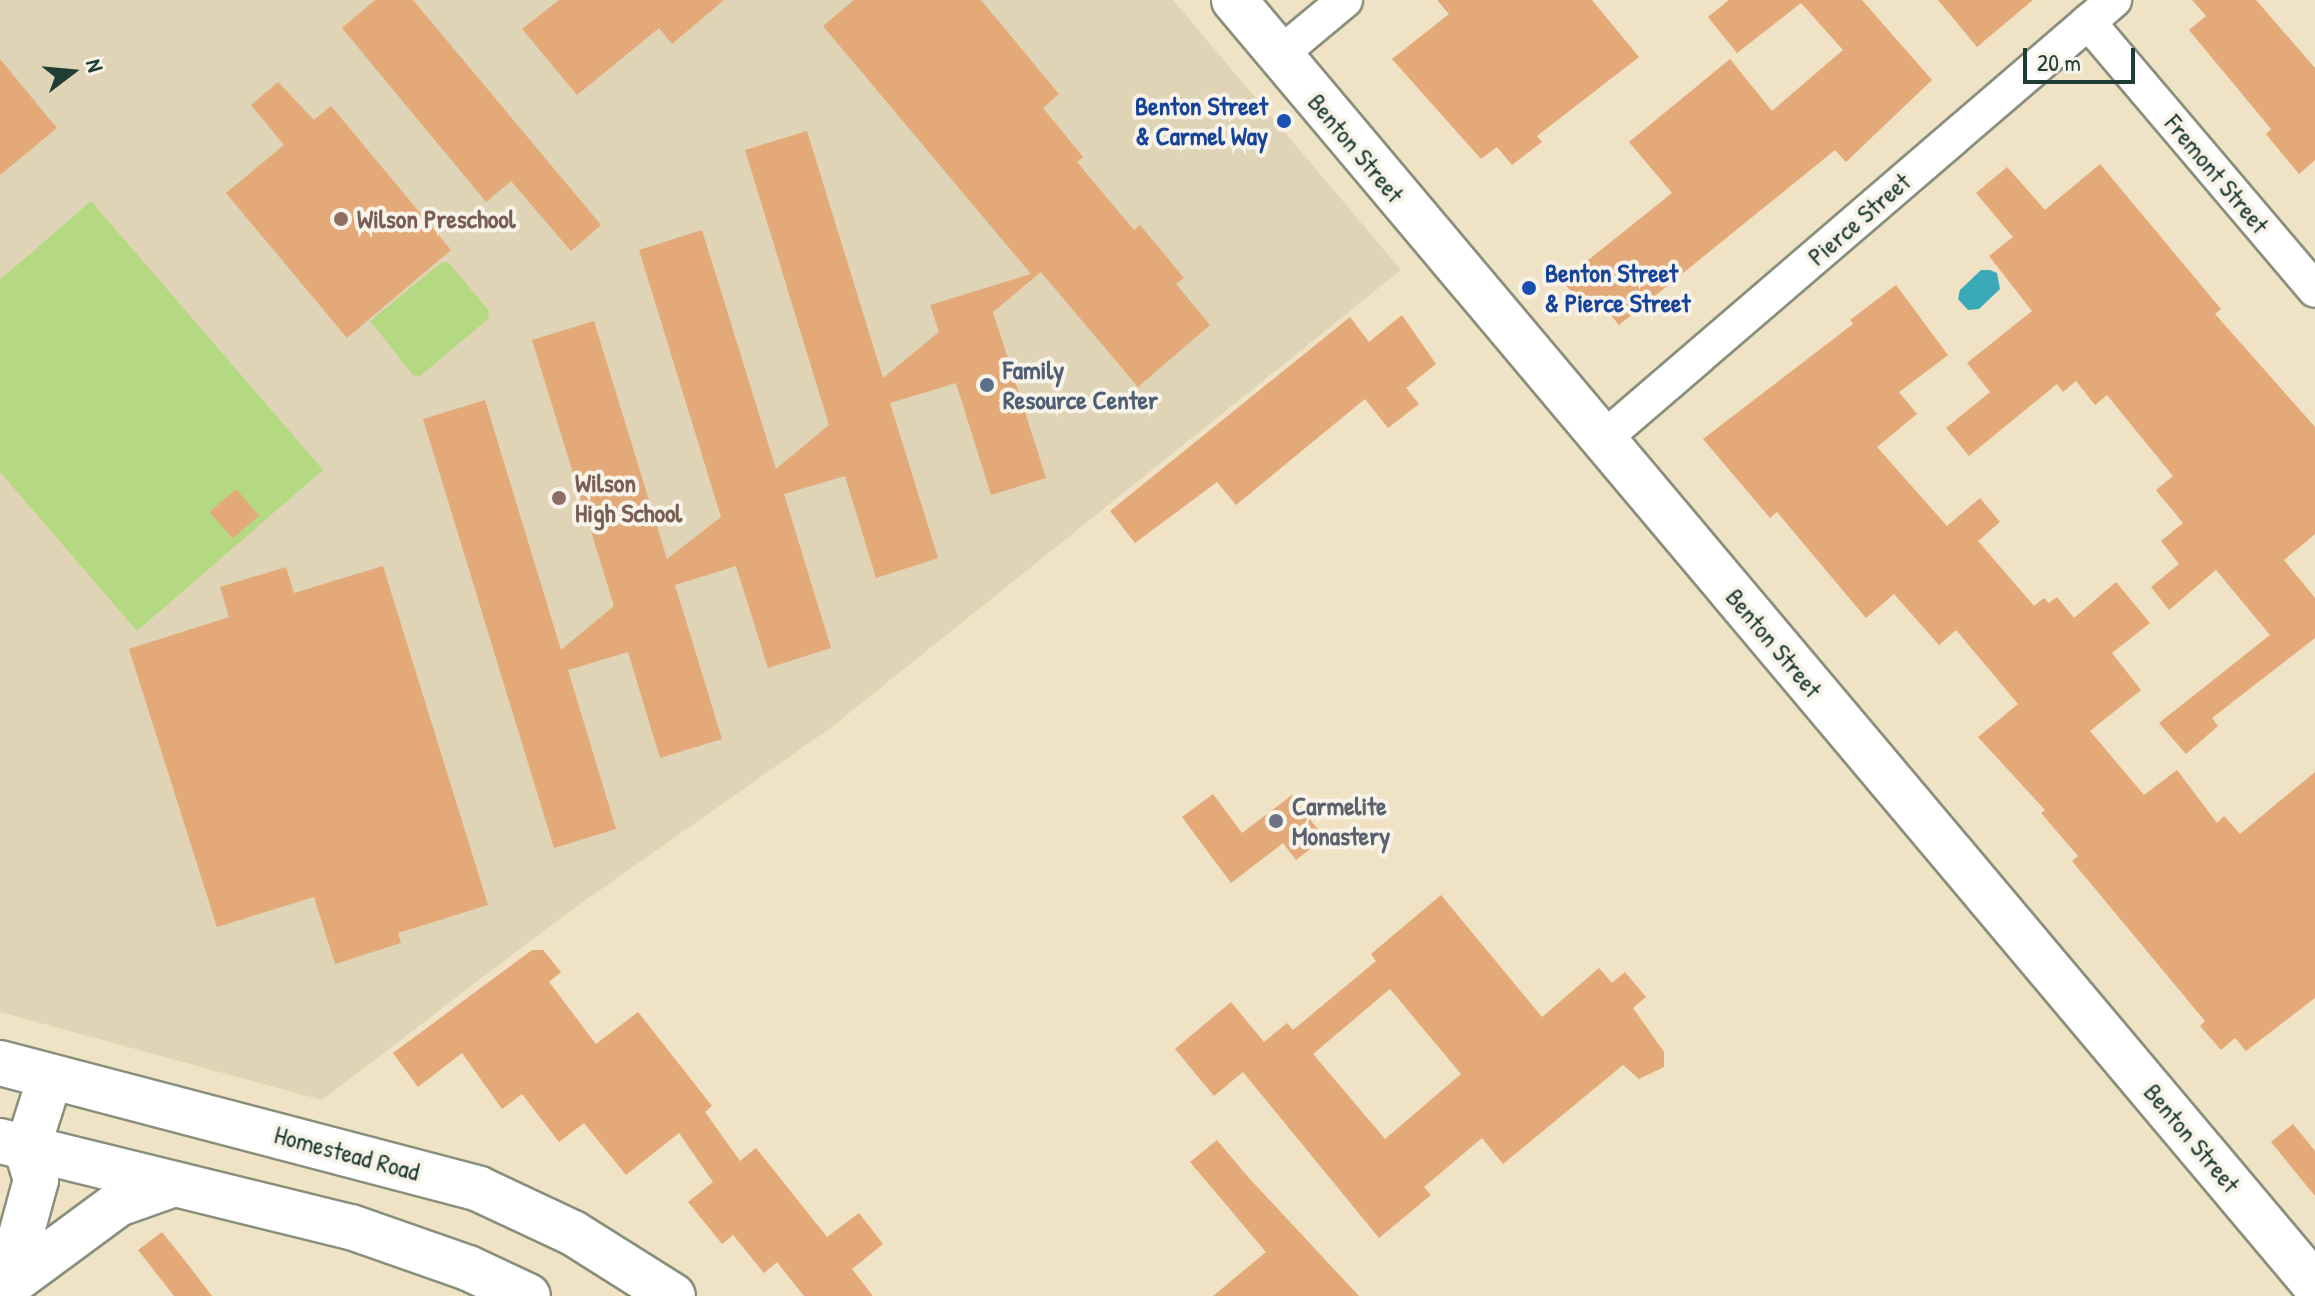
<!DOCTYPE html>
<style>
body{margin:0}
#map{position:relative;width:2315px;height:1296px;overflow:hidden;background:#f0e2c4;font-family:"Patrick Hand",sans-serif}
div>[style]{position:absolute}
.built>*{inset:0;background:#dfd4b5}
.green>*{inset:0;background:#b5d982}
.water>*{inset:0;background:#3baab8}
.building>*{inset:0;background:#e3a978;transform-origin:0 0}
.roads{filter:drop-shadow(2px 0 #88907c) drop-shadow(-2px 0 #88907c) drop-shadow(0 2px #88907c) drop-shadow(0 -2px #88907c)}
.minor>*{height:34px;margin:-17px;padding:0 17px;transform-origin:17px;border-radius:17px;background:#fff}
.secondary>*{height:44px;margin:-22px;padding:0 22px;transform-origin:22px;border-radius:22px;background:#fff}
.dots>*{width:22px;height:22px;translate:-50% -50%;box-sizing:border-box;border:4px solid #f7f3e8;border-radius:50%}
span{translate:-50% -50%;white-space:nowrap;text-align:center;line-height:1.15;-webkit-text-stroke:8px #f7f3e8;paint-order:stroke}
.transit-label{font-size:26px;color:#164399;font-weight:700}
.right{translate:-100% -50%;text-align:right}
.left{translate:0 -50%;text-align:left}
.street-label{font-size:26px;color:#1f3d34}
.education-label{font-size:26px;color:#785e54;font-weight:700}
.service-label{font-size:26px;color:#4e5e75;font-weight:700}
.worship-label{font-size:26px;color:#5b616d;font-weight:700}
.north{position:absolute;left:32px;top:32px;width:80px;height:80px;-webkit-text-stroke:6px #f7f3e8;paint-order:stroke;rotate:74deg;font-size:22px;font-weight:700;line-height:32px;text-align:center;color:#1f3d34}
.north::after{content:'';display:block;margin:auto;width:28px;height:36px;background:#1f3d34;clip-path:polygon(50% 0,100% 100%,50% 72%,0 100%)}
.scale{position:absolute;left:2023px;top:48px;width:112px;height:36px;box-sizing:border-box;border:4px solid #1f3d34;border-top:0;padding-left:10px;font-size:24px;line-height:28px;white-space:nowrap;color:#1f3d34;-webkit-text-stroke:6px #f7f3e8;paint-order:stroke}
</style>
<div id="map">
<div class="built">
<i style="clip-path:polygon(0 0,1173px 0,1401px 270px,833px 726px,563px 916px,322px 1100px,0 1012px)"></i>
</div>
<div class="green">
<i style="clip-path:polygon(91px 201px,323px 470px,137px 631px,0 472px,0 280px)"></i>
<i style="clip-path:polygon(442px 262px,448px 262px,489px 311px,488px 319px,420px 376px,413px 375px,370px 321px)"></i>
</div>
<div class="water">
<i style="clip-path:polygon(1990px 270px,1997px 273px,2000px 289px,1979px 309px,1968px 310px,1958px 299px,1960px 290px,1981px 270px)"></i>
</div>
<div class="building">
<i style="clip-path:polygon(375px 0,413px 0,601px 225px,571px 251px,511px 181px,486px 202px,342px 28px)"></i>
<i style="clip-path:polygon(559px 0,724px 0,672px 44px,659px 28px,577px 95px,522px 29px)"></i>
<i style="clip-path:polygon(854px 0,981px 0,1059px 94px,1043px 108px,1083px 157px,1077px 162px,1134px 230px,1140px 225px,1184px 278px,1176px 284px,1210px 325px,1138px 387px,1041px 272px,993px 312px,1046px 478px,991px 495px,956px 383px,890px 403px,938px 558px,876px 578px,845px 476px,784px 494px,831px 648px,768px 668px,736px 566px,675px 585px,722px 739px,660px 758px,628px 652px,568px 670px,616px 829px,554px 848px,423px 419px,485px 400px,561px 650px,614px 606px,532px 340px,594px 321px,667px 559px,721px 517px,639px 250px,702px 230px,776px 469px,829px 425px,745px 150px,807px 131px,883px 378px,939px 332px,930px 305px,1031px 274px,823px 26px)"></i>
<i style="clip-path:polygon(1437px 0,1592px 0,1639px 57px,1537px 136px,1542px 142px,1512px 165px,1497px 147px,1481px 159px,1392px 59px,1449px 14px)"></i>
<i style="clip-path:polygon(1729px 0,1862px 0,1932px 80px,1846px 162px,1835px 150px,1619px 325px,1600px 302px,1588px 311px,1562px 281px,1672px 193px,1629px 142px,1730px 59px,1772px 111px,1843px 50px,1801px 3px,1737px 53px,1708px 17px)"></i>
<i style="clip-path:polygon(1938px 0,2033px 0,1977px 47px)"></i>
<i style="clip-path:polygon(2192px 0,2256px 0,2315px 68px,2315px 160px,2299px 174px,2266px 134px,2271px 129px,2189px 30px,2206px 16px)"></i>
<i style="clip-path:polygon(0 59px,57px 128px,0 175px)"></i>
<i style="clip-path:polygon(278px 82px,314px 120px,331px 106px,451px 250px,347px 338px,226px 193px,284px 145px,251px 105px)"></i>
<i style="clip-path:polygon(2100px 164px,2221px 309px,2215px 314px,2315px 427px,2315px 534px,2284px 560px,2315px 598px,2315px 638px,2212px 718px,2218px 726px,2186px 754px,2159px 723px,2270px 635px,2216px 570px,2169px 610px,2151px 587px,2179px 564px,2161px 541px,2183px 523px,2156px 490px,2173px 476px,2107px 395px,2095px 405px,2076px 381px,2063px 392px,2057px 384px,1969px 456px,1946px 428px,1990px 392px,1967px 363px,2032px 311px,1989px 256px,2013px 237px,1976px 193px,2007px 167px,2045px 210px)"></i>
<i style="clip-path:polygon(1896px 285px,1948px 355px,1899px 392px,1917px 414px,1877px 447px,1947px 526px,1980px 498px,2000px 522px,1978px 541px,2034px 606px,2044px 598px,2049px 603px,2057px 597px,2074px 618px,2116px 582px,2150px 623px,2112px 653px,2141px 690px,2090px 731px,2144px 795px,2177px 770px,2217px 823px,2224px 816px,2240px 834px,2315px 772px,2315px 998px,2246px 1051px,2235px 1038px,2221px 1050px,2200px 1026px,2205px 1021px,2072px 861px,2078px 856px,2041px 813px,2045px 810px,1978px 737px,2018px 704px,1956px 630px,1939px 645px,1894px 594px,1866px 618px,1777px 512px,1770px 518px,1703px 439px,1853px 324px,1850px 320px)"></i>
<i style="clip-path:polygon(1402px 315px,1436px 364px,1406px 388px,1419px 404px,1388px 428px,1365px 399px,1236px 505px,1217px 482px,1135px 543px,1110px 511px,1350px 317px,1369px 342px)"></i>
<i style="left:236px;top:489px;width:35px;height:35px;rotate:49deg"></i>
<i style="clip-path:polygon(383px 566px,488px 905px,398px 933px,401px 943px,335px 964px,314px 897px,217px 927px,129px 649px,229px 617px,220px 587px,286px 567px,294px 593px)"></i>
<i style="clip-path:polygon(1213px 794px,1242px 833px,1292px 795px,1324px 838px,1296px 860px,1283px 843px,1231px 883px,1182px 817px)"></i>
<i style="clip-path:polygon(evenodd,1441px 895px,1542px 1017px,1599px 968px,1612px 983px,1625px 972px,1646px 997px,1633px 1008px,1664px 1052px,1664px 1067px,1639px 1079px,1623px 1065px,1503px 1164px,1482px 1138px,1424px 1187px,1431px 1195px,1379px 1238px,1243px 1072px,1214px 1096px,1175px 1049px,1231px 1002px,1264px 1042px,1287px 1023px,1293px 1030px,1376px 961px,1371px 954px,1441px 895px,1390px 989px,1461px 1074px,1385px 1139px,1313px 1054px,1390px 989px)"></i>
<i style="clip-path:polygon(532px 950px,543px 950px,561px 972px,549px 982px,596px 1044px,638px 1012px,712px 1106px,705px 1112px,740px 1161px,756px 1148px,827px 1237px,859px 1213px,883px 1244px,852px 1269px,873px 1296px,804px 1296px,777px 1262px,764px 1273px,733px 1235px,722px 1244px,688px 1202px,713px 1182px,679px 1133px,626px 1175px,584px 1123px,559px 1142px,522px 1094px,502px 1109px,462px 1053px,418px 1087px,393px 1053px)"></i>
<i style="clip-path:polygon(2293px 1124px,2315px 1151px,2315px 1196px,2271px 1142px)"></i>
<i style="clip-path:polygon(1217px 1140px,1248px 1177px,1359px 1296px,1213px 1296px,1266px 1252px,1190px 1162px)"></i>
<i style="clip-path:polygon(162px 1232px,186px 1262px,212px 1296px,174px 1296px,138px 1250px)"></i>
</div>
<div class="roads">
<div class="minor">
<i style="left:2088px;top:22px;width:351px;rotate:49.7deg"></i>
<i style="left:1279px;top:55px;width:86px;rotate:-39.8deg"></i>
<i style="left:1603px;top:439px;width:674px;rotate:-40.67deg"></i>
</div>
<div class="secondary">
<i style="left:1234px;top:0;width:1679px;rotate:49.93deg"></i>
<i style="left:0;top:1063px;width:495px;rotate:14.7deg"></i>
<i style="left:479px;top:1189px;width:104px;rotate:25.1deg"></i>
<i style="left:573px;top:1233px;width:118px;rotate:32.2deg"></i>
<i style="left:0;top:1141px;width:361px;rotate:13.8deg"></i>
<i style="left:351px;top:1227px;width:124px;rotate:19.3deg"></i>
<i style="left:468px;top:1268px;width:66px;rotate:25deg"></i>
<i style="left:7px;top:1286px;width:110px;rotate:-74.7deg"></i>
<i style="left:36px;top:1180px;width:31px;rotate:-107deg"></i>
<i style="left:27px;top:1150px;width:76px;rotate:-72.3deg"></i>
<i style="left:0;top:1291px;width:147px;rotate:-36.4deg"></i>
<i style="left:118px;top:1204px;width:57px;rotate:-19.4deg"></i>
</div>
</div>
<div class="dots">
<i style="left:1284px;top:121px;background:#1a4fb4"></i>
<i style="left:341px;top:219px;background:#8d6e63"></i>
<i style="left:1529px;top:288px;background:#1a4fb4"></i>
<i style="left:987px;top:385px;background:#5c6f8a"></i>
<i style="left:559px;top:498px;background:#8d6e63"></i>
<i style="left:1276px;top:821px;background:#6b7280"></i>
</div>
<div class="transit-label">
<span class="right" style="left:1268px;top:121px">Benton Street<br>&amp; Carmel Way</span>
<span class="left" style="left:1545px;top:288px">Benton Street<br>&amp; Pierce Street</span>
</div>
<div class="street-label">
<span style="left:1356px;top:148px;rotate:50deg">Benton Street</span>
<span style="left:2217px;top:174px;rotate:50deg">Fremont Street</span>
<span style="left:1859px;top:219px;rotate:-41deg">Pierce Street</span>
<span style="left:1774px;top:643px;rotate:50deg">Benton Street</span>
<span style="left:2192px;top:1138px;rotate:50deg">Benton Street</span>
<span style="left:347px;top:1153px;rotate:15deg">Homestead Road</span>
</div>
<div class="education-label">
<span class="left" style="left:357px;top:219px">Wilson Preschool</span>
<span class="left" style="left:575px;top:498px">Wilson<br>High School</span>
</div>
<div class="service-label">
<span class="left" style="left:1003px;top:385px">Family<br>Resource Center</span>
</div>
<div class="worship-label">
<span class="left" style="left:1292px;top:821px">Carmelite<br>Monastery</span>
</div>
<div class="north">N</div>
<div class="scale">20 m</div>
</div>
